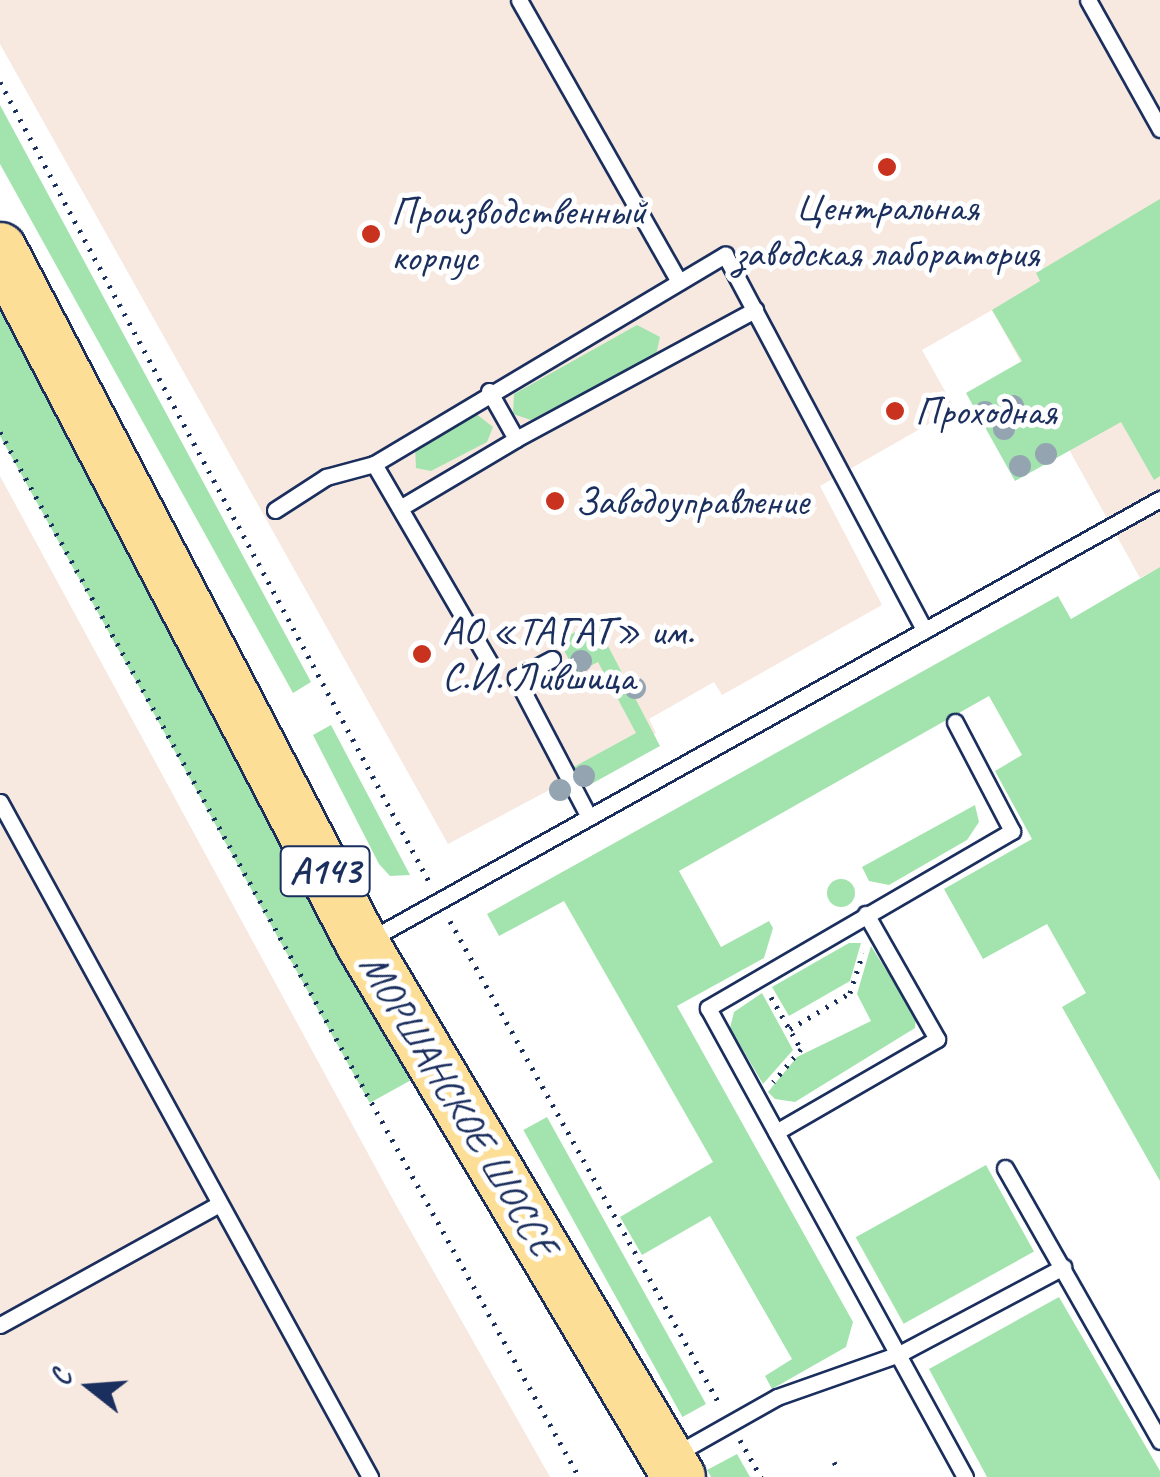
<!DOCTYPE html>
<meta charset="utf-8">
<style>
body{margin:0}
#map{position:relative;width:1160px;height:1477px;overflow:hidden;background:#fff;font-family:Caveat,sans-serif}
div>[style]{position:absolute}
.built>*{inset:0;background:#f7e8e0}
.green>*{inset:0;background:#a3e4ae;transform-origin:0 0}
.round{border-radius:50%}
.path>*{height:5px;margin-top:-2.5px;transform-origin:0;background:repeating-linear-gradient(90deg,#1b2f5e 0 2.5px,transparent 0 10.5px)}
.roads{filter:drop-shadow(2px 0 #1b2f5e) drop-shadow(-2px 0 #1b2f5e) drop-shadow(0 2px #1b2f5e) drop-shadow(0 -2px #1b2f5e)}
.lane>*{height:15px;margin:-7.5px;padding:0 7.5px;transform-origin:7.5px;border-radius:7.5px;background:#fff}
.primary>*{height:52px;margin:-26px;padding:0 26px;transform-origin:26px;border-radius:26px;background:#fdde96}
.trees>*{width:22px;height:22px;margin:-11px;border-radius:50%;background:#94a5b1}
.dots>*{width:28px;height:28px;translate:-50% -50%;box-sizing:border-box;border:5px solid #fff;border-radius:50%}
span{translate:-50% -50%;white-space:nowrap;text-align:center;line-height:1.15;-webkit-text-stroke:10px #fff;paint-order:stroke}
.shield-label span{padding:2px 8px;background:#fff;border:2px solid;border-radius:8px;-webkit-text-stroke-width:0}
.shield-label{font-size:38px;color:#1b2f5e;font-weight:700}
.poi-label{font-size:40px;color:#1b2f5e}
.left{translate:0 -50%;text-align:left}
.street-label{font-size:40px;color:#1b2f5e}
.north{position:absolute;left:40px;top:1337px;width:100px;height:100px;-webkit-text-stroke:8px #fff;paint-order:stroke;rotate:287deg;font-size:28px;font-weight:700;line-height:40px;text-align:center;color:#1b2f5e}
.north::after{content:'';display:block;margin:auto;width:35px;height:45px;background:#1b2f5e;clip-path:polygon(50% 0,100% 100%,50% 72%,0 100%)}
</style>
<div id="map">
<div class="built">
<i style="clip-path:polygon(0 0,1160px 0,1160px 567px,1140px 578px,992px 310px,922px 350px,955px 409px,820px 486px,882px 605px,722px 695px,714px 682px,649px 719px,656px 733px,448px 844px,0 44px)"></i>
<i style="clip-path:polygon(0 476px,396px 1205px,550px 1477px,0 1477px)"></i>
</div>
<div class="green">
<i style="clip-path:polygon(0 105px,311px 682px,293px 693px,0 164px)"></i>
<i style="clip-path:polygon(1160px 199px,1160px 476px,1154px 480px,1121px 422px,1015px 481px,966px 393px,1022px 361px,992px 310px,1040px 281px,1036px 273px)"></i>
<i style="left:0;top:304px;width:878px;height:64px;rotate:61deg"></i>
<i style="clip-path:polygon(637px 325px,660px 337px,656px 355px,531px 420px,513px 414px,514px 394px)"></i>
<i style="clip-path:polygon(475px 413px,493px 427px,487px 442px,431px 471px,416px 468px,415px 446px)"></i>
<i style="clip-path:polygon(1160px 567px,1160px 1181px,1062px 1007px,1086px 993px,1047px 924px,983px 959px,944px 889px,1032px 839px,995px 771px,1022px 755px,989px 696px,679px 871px,721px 947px,769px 921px,773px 928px,764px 958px,677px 1006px,853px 1322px,846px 1347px,772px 1389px,765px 1376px,792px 1359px,710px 1216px,642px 1255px,620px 1217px,713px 1162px,564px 901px,499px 936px,487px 914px,1058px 596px,1071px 619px)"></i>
<i style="clip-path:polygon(595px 621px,660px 746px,584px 788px,572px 768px,636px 733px,598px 662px,576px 673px,559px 641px)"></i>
<i style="clip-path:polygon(331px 725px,410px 875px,390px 876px,379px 864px,313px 735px)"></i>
<i style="clip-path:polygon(975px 805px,979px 822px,967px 840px,889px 885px,869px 881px,862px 867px)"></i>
<i class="round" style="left:827px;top:879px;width:28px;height:28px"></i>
<i style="clip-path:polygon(849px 943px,861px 943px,850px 981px,789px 1016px,772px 987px)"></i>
<i style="clip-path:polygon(871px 946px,916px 1017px,915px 1028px,795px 1102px,775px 1099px,768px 1092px,797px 1057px,871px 1021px,857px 994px)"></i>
<i style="clip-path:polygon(762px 993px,793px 1050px,763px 1084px,730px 1028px,734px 1012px)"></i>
<i style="left:547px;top:1117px;width:328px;height:27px;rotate:61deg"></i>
<i style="left:986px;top:1165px;width:99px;height:149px;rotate:61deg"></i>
<i style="clip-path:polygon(1059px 1297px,1160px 1471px,1160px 1477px,987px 1477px,929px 1369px)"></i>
<i style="clip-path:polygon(737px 1454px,750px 1477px,711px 1477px,707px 1470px)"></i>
</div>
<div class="path">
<i style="left:0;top:82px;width:911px;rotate:61.78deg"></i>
<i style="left:0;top:432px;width:1195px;rotate:61.01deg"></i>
<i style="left:450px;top:921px;width:554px;rotate:60.84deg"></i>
<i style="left:771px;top:997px;width:60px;rotate:60deg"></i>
<i style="left:801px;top:1049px;width:43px;rotate:130.3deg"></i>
<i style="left:790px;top:1029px;width:70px;rotate:-31deg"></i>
<i style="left:850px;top:993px;width:42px;rotate:-72deg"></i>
<i style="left:740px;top:1440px;width:43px;rotate:60.4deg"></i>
<i style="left:834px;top:1462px;width:9px;rotate:58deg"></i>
</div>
<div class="roads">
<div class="lane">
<i style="left:519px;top:0;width:324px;rotate:60.4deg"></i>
<i style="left:1088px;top:0;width:148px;rotate:60.8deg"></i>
<i style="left:489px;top:391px;width:55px;rotate:60.6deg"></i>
<i style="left:516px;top:439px;width:272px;rotate:-28.4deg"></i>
<i style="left:374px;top:464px;width:230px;rotate:59.8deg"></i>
<i style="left:400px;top:508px;width:135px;rotate:-30.7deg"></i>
<i style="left:275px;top:510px;width:61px;rotate:-32.9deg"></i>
<i style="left:326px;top:477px;width:50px;rotate:-15.2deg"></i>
<i style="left:374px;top:464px;width:409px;rotate:-30.8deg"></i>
<i style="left:725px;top:255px;width:425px;rotate:62deg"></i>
<i style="left:552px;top:659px;width:41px;rotate:152.2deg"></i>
<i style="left:516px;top:678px;width:157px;rotate:62.3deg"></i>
<i style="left:955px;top:722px;width:123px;rotate:62.4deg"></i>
<i style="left:1012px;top:831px;width:352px;rotate:149.8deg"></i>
<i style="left:708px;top:1008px;width:535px;rotate:61.28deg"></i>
<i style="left:0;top:802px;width:770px;rotate:61.27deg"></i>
<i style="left:369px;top:940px;width:906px;rotate:-29.14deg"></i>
<i style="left:776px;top:1132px;width:186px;rotate:-30deg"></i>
<i style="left:937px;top:1039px;width:144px;rotate:-119.6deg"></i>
<i style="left:1005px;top:1168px;width:314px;rotate:60.4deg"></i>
<i style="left:0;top:1325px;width:247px;rotate:-28.9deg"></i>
<i style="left:676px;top:1454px;width:116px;rotate:-29.4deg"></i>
<i style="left:777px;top:1397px;width:129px;rotate:-19.4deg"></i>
<i style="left:899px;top:1354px;width:186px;rotate:-27.9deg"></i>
</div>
<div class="primary">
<i style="left:0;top:249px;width:783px;rotate:62.45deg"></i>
<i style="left:362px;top:943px;width:621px;rotate:59.31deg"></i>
</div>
</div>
<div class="trees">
<i style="left:1013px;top:406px"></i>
<i style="left:985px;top:412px"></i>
<i style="left:1004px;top:429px"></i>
<i style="left:1046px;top:454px"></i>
<i style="left:1020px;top:466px"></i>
<i style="left:581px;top:661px"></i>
<i style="left:635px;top:688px"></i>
<i style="left:584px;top:776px"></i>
<i style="left:560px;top:790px"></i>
</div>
<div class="dots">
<i style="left:887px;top:167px;background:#c8321e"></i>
<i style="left:371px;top:234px;background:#c8321e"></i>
<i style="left:895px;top:411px;background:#c8321e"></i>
<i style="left:555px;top:501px;background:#c8321e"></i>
<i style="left:422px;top:654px;background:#c8321e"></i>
</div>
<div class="shield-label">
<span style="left:325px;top:871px">А143</span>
</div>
<div class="poi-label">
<span style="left:887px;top:230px">Центральная<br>заводская лаборатория</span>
<span class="left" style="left:391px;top:234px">Производственный<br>корпус</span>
<span class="left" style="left:915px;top:411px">Проходная</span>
<span class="left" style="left:575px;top:501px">Заводоуправление</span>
<span class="left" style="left:442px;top:654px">АО «ТАГАТ» им.<br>С.И. Лившица</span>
</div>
<div class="street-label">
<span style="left:459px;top:1105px;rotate:59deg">МОРШАНСКОЕ ШОССЕ</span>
</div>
<div class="north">С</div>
</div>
